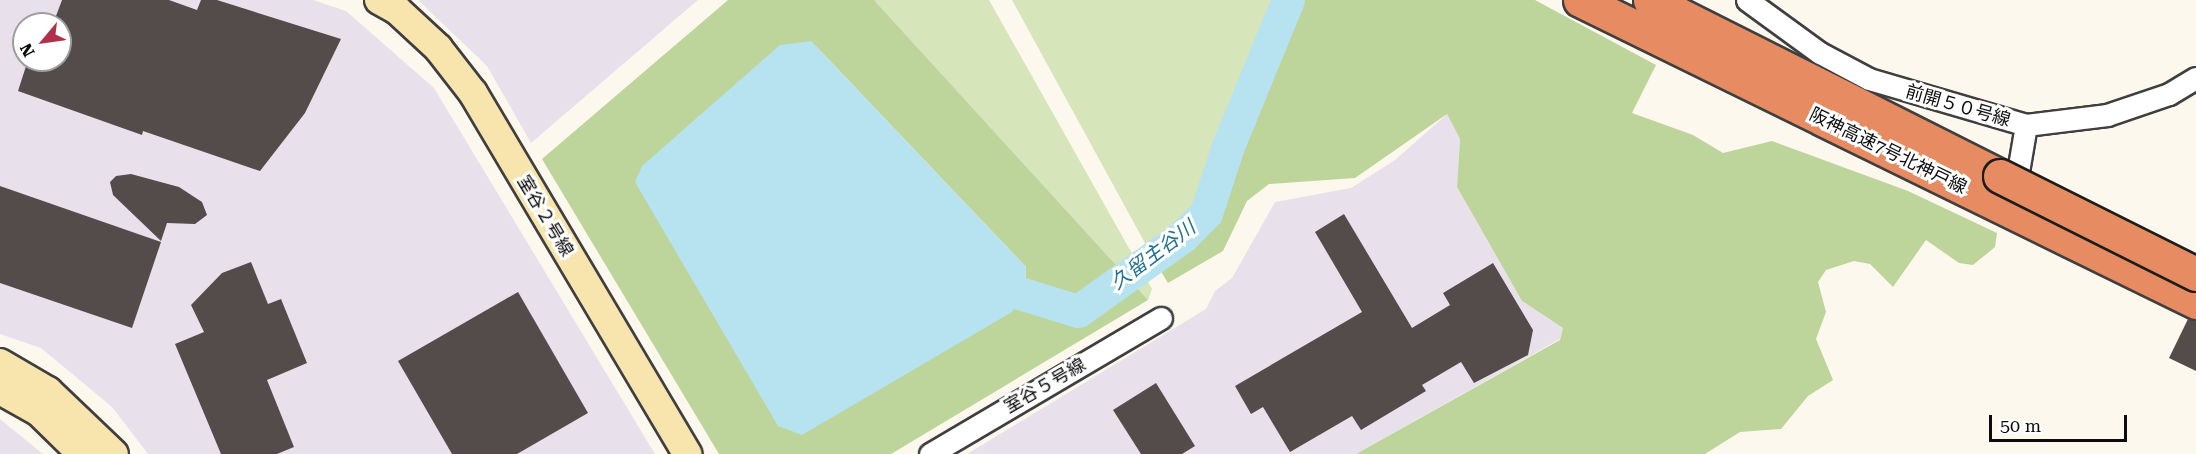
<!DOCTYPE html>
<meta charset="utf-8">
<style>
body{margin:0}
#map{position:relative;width:2196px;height:454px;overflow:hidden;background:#fdf8ee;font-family:"Roboto Serif","Noto Sans JP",serif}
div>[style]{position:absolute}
.industrial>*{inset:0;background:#e8e1eb}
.green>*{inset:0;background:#d6e5ba}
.forest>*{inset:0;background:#bdd49b}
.water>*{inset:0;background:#b7e3f0}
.river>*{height:33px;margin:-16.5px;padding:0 16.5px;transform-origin:16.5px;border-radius:16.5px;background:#b7e3f0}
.building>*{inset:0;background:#544c4a}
.roads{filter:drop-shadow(2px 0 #3f3f3f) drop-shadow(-2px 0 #3f3f3f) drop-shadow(0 2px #3f3f3f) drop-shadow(0 -2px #3f3f3f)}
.street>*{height:21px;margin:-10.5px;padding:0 10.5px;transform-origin:10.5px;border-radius:10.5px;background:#fff}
.secondary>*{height:28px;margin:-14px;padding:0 14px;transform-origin:14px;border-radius:14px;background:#f8e5ae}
.highway>*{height:33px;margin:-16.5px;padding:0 16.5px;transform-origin:16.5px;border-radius:16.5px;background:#e78c62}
.bridges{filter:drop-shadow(2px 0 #1d1d1d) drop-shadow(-2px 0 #1d1d1d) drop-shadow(0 2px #1d1d1d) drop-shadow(0 -2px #1d1d1d)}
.highway-bridge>*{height:33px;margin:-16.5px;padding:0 16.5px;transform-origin:16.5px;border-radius:16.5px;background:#e78c62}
span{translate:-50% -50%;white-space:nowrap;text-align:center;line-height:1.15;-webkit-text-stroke:6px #fff;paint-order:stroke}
.street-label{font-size:18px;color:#0c0c0c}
.water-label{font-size:20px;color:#217192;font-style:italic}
.north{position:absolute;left:12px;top:12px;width:60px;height:60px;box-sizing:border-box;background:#fff;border:2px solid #9e9e9e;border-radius:50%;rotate:241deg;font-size:16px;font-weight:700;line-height:24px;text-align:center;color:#0c0c0c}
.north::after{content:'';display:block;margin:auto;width:21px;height:27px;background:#b0314a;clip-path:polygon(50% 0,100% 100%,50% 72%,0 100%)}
.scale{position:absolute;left:1989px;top:415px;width:138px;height:27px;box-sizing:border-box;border:3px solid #0c0c0c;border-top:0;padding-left:8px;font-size:18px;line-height:21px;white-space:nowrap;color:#0c0c0c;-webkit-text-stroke:4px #fff;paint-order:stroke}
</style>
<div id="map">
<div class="industrial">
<i style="clip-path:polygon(evenodd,0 0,313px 0,346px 11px,434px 88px,655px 454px,148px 454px,112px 407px,41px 348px,0 334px,0 0,24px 24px,60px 24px,60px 60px,24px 60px,24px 24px)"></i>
<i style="clip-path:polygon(418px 0,698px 0,531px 143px,487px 66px)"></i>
<i style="clip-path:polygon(1447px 114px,1460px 139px,1457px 187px,1522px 301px,1563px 328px,1560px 339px,1356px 454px,967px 454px,1206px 309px,1215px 291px,1232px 278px,1275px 202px,1351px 188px,1395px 160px)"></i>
<i style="clip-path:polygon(0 419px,43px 454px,0 454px)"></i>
</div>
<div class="green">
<i style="clip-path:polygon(874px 0,989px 0,1152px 289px,1148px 300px)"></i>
<i style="clip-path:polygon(1012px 0,1272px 0,1197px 207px,1175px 230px,1185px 249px,1157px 265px)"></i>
</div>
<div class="forest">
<i style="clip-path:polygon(evenodd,728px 0,874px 0,1148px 300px,891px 454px,719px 454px,542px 159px,728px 0,811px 41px,1026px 267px,1025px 290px,811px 41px)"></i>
<i style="clip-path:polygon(1298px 0,1535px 0,1656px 65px,1632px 113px,1693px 135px,1723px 153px,1772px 141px,1908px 191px,1997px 233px,1995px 247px,1973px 265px,1959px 263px,1926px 240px,1893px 287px,1870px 264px,1854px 261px,1826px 270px,1818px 282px,1826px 312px,1816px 339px,1833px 380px,1808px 396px,1781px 429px,1740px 432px,1705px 454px,1356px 454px,1560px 340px,1563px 328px,1522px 301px,1457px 187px,1460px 139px,1447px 114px,1355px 178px,1269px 184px,1247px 201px,1223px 251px,1168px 283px,1157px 265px,1188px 247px,1213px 218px)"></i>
</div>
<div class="water">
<i style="clip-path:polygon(811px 41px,1026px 267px,1025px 290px,1012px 312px,802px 435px,778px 426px,635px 182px,642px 166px,780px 45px)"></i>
</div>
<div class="river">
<i style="left:987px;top:283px;width:95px;rotate:17.1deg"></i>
<i style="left:1078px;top:311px;width:129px;rotate:-35.5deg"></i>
<i style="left:1183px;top:236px;width:33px;rotate:-45deg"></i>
<i style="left:1206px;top:213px;width:71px;rotate:-71.8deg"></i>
<i style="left:1228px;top:146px;width:158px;rotate:-67.7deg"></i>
</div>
<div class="building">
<i style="clip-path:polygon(62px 0,169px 0,197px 10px,201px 0,217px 0,341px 39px,305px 113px,260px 171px,143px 131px,142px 135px,18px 91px,28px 60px,60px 60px,60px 24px,53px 24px)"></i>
<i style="clip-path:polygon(131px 174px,179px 187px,202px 202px,207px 215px,195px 224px,167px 223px,161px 241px,113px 195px,110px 182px,116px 176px)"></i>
<i style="clip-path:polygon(0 186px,161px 242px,132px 328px,0 283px)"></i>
<i style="clip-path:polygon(1344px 214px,1412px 328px,1450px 305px,1443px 293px,1493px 263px,1533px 330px,1528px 355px,1474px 383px,1461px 362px,1422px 385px,1426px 391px,1361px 430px,1352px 416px,1290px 452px,1263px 407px,1251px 414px,1235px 386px,1362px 312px,1315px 232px)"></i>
<i style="clip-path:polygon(251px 262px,268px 304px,281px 299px,307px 363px,267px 380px,294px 447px,277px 454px,221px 454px,175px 344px,204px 332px,191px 305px,222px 273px)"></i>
<i style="clip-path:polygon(518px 292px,588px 413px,517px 454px,452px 454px,398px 361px)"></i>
<i style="clip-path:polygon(2188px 319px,2196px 321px,2196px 371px,2169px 358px)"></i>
<i style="clip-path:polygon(1156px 383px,1195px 446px,1182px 454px,1141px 454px,1113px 410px)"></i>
</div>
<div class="roads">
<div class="street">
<i style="left:1747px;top:0;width:90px;rotate:36deg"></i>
<i style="left:1820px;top:53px;width:55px;rotate:28deg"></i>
<i style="left:1869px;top:79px;width:164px;rotate:16.3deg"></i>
<i style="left:2026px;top:125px;width:71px;rotate:99.7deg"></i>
<i style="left:2026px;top:125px;width:82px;rotate:-7deg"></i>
<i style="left:2107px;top:115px;width:65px;rotate:-18.7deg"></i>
<i style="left:2169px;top:94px;width:31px;rotate:-31deg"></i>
<i style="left:930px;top:454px;width:268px;rotate:-30.5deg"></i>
</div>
<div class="secondary">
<i style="left:379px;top:0;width:21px;rotate:29deg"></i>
<i style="left:397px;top:10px;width:56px;rotate:42.8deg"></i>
<i style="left:438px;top:48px;width:57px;rotate:52.1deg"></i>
<i style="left:473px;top:93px;width:420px;rotate:59.3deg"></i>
<i style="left:0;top:363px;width:56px;rotate:30.3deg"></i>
<i style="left:48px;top:391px;width:91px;rotate:43.7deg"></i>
<i style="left:0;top:390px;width:45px;rotate:29.4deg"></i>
<i style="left:39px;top:412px;width:60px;rotate:44.3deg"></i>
</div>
<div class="highway">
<i style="left:1580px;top:0;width:686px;rotate:26.12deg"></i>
<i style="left:1650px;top:0;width:392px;rotate:26.7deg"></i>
</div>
</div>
<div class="bridges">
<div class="highway-bridge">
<i style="left:2000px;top:176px;width:219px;rotate:26.6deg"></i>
</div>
</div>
<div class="street-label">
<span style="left:1958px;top:106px;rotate:16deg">前開５０号線</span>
<span style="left:1888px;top:151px;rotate:26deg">阪神高速7号北神戸線</span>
<span style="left:545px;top:216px;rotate:59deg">室谷２号線</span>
<span style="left:1045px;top:386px;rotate:-30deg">室谷５号線</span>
</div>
<div class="water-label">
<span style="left:1153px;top:255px;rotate:-37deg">久留主谷川</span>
</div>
<div class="north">N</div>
<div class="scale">50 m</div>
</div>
